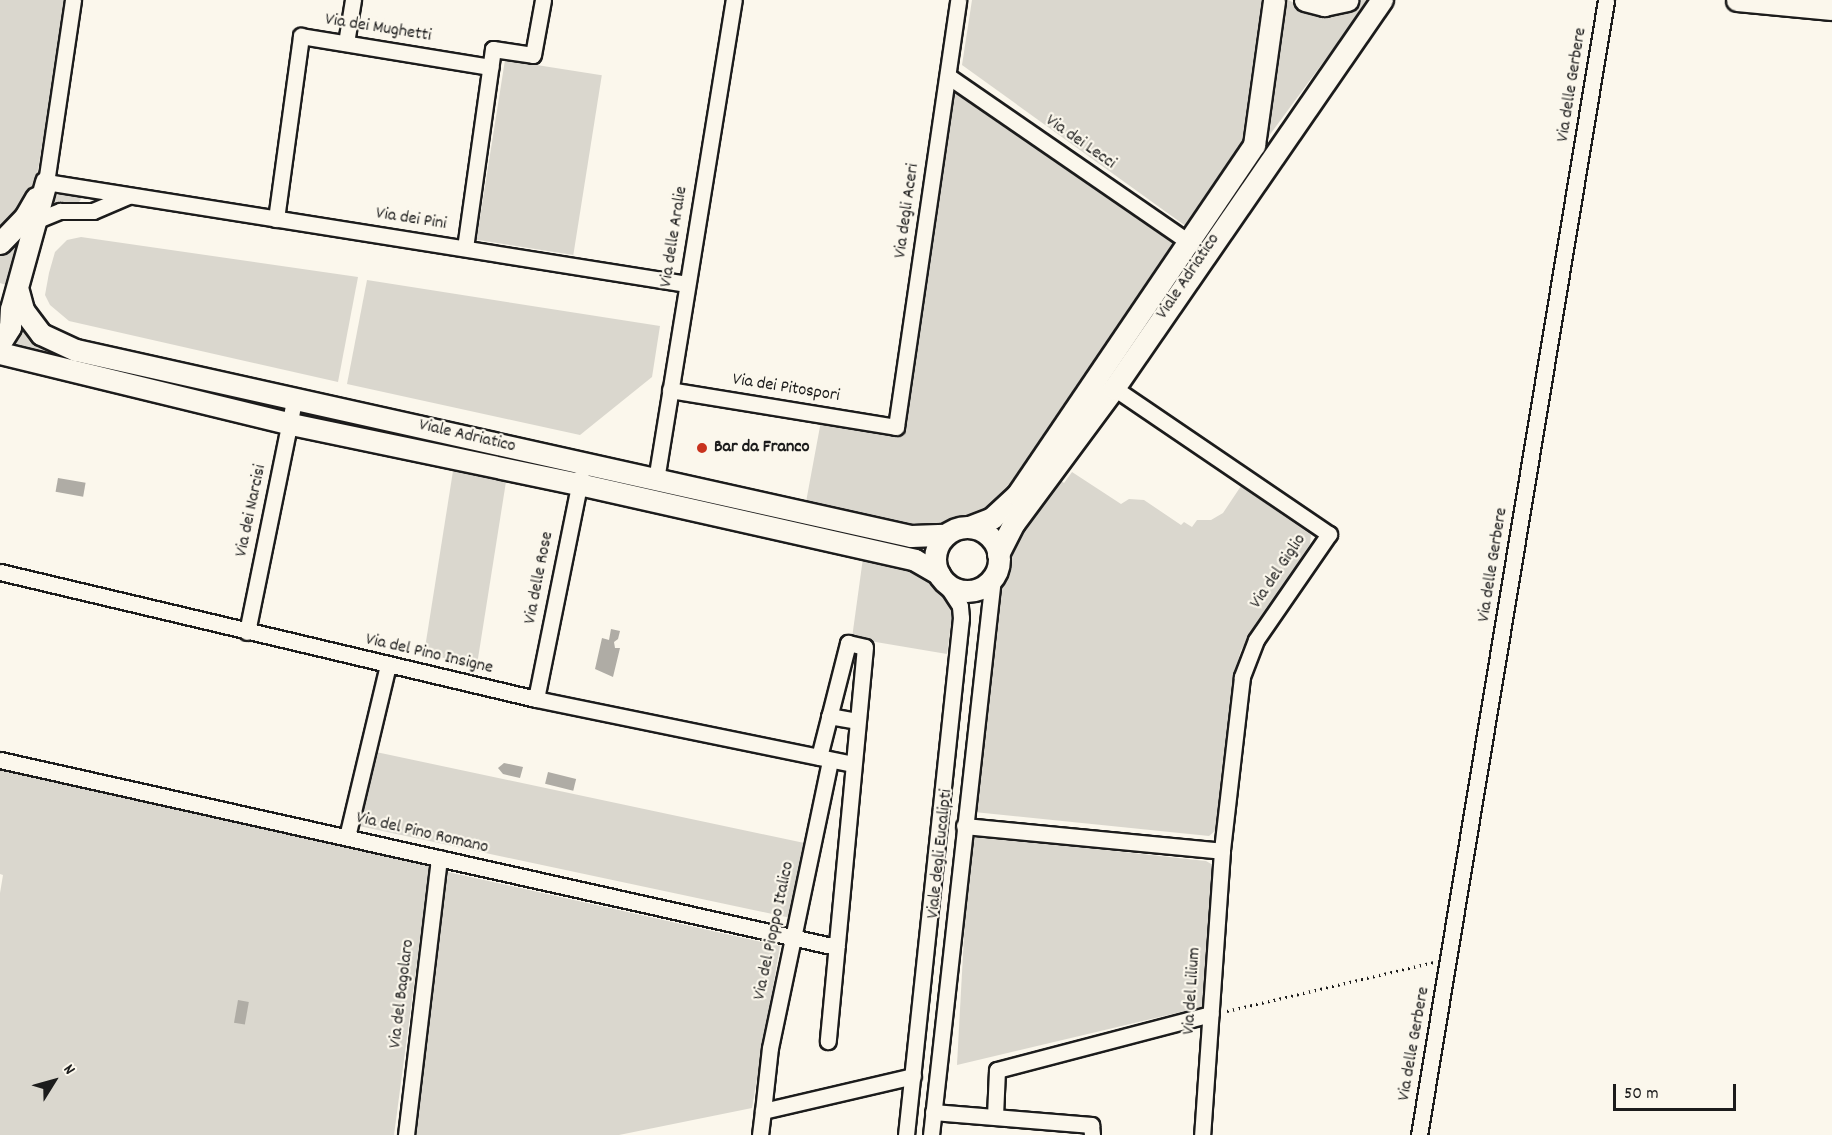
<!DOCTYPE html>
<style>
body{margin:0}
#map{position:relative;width:1832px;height:1135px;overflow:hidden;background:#fbf7ec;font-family:Dekko,sans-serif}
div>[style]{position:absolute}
.green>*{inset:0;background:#dad7ce;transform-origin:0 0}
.water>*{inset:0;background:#afaca5;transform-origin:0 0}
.path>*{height:3px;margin-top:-1.5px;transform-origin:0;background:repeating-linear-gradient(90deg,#1c1c1c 0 1.5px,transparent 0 6px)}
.roads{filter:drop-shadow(2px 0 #1c1c1c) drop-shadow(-2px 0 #1c1c1c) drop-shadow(0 2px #1c1c1c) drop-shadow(0 -2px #1c1c1c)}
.street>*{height:15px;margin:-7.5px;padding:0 7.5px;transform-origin:7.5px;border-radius:7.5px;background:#fbf7ec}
.secondary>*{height:21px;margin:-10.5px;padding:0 10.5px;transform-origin:10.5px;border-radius:10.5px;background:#fbf7ec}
.secondary>.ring{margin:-10.5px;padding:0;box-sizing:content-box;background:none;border:21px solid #fbf7ec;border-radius:50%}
.dots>*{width:16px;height:16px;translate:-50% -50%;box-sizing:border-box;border:3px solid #fbf7ec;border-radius:50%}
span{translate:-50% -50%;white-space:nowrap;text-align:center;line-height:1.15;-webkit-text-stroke:4.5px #fbf7ec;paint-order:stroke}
.street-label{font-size:18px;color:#1c1c1c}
.poi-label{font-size:18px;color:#1c1c1c;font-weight:700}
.left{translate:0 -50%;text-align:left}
.north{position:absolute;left:24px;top:1051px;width:60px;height:60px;-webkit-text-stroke:4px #fbf7ec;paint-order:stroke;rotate:53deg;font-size:16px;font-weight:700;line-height:24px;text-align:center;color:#1c1c1c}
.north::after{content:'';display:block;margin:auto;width:21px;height:27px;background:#1c1c1c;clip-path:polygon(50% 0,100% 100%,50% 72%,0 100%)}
.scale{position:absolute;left:1613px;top:1084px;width:123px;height:27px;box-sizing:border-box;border:3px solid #1c1c1c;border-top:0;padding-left:8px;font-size:18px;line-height:21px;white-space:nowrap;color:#1c1c1c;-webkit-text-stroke:4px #fbf7ec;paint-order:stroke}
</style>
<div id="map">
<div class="green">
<i style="clip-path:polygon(0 0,67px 0,36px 181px,19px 211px,0 232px)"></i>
<i style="clip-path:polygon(972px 0,1263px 0,1246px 138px,1187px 227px,962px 65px)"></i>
<i style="clip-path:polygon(1279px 0,1288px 0,1303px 7px,1349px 8px,1361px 0,1369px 0,1260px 148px)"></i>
<i style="left:505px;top:60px;width:98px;height:182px;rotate:9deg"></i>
<i style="clip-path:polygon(955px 89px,1175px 243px,1007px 491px,984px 510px,962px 522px,918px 529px,806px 502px,821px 421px,903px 433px)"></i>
<i style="clip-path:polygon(65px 194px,84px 195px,79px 202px,50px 203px,53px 196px)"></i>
<i style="clip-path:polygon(24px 229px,9px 286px,0 283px,0 254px)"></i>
<i style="clip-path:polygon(81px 237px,358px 277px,338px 382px,69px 321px,50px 305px,45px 295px,49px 273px,55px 252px,67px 240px)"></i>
<i style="clip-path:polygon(367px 280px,660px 326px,652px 377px,580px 435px,347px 384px)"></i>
<i style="clip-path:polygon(17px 322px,278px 403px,276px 409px,9px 346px)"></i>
<i style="clip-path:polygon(302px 406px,572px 468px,570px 474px,301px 414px)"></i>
<i style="left:453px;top:471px;width:54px;height:186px;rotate:9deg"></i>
<i style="clip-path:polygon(1072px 472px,1121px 504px,1129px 499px,1144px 500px,1181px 525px,1184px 522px,1192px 527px,1197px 520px,1211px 520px,1223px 513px,1241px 486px,1311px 535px,1310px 544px,1241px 650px,1234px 674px,1215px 831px,1209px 836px,974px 812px,997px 599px,1009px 560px,1019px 540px,1058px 478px,1064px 483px)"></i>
<i style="clip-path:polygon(595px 473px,922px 545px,922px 550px,594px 480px)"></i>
<i style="clip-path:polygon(863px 558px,903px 564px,935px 580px,953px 610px,947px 654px,852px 638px)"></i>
<i style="left:376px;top:752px;width:438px;height:76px;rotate:12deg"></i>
<i style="clip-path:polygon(0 770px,430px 864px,394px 1135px,0 1135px,0 893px,3px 875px,0 874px)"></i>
<i style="clip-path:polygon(978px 836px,1206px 861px,1213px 865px,1215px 870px,1206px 1006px,957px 1065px,969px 844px,972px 838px)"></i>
<i style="clip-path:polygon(448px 872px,780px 946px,752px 1108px,619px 1135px,414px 1135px)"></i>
</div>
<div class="water">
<i style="left:58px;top:478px;width:28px;height:14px;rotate:10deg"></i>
<i style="clip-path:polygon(611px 629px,620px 631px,618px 639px,614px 642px,615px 648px,620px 648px,613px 677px,595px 669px,602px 638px,609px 640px)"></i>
<i style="clip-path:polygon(504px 763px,523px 767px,520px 778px,503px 774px,498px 768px)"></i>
<i style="left:548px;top:772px;width:29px;height:12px;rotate:14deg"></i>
<i style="left:238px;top:1000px;width:11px;height:23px;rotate:10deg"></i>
</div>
<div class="path">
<i style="left:1227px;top:1011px;width:213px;rotate:-13.3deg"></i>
</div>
<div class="roads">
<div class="street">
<i style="left:73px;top:0;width:184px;rotate:98.4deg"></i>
<i style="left:46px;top:182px;width:649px;rotate:9.04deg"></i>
<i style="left:346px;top:43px;width:44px;rotate:-80.8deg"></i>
<i style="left:948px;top:76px;width:293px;rotate:34.6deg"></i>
<i style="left:276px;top:219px;width:185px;rotate:-82.2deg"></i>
<i style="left:301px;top:36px;width:192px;rotate:9.3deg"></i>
<i style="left:35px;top:221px;width:27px;rotate:-22deg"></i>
<i style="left:60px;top:211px;width:33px"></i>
<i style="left:93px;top:211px;width:38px;rotate:-23deg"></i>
<i style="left:465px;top:248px;width:201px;rotate:-82deg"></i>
<i style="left:493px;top:49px;width:40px;rotate:8.5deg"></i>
<i style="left:533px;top:55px;width:56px;rotate:-79.7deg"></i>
<i style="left:1114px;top:388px;width:260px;rotate:34.2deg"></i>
<i style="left:1329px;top:534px;width:129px;rotate:124.6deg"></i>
<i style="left:1256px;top:640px;width:40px;rotate:111deg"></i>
<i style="left:1242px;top:677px;width:175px;rotate:96.6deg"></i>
<i style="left:1222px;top:851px;width:285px;rotate:94deg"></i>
<i style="left:670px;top:390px;width:229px;rotate:9.3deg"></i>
<i style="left:896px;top:427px;width:431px;rotate:-81.7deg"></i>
<i style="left:656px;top:480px;width:486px;rotate:-80.8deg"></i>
<i style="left:0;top:572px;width:551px;rotate:13.33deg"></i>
<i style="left:536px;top:699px;width:323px;rotate:11.6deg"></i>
<i style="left:247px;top:632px;width:240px;rotate:-78.5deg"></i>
<i style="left:536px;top:699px;width:227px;rotate:-78.6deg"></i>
<i style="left:829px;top:716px;width:28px;rotate:10deg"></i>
<i style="left:819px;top:757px;width:118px;rotate:-75.7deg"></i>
<i style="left:848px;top:643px;width:17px;rotate:13deg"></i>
<i style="left:865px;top:647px;width:396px;rotate:95.4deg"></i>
<i style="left:0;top:760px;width:857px;rotate:12.61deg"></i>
<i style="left:964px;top:826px;width:259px;rotate:5.5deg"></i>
<i style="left:347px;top:837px;width:177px;rotate:-76.6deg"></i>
<i style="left:763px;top:1111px;width:63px;rotate:-83.7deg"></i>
<i style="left:770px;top:1048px;width:294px;rotate:-78.2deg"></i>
<i style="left:933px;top:1112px;width:159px;rotate:4.7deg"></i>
<i style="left:1091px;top:1125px;width:10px;rotate:84deg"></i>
<i style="left:995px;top:1116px;width:46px;rotate:-87.5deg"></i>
<i style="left:997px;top:1070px;width:221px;rotate:-14.7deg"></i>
<i style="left:406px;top:1135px;width:279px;rotate:-83.2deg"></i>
<i style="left:760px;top:1135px;width:24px;rotate:-83deg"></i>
<i style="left:763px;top:1111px;width:154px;rotate:-13.1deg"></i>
<i style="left:906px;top:1135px;width:520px;rotate:-83.93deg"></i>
<i style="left:961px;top:618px;width:12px;rotate:-95deg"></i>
<i style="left:960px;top:606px;width:27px;rotate:-123deg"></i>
<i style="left:931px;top:1135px;width:560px;rotate:-83.65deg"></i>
<i style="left:1419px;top:1135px;width:1150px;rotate:-80.64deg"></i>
</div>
<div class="secondary">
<i style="left:1305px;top:0;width:20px;rotate:15deg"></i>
<i style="left:1324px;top:5px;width:24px;rotate:-12deg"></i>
<i style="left:1737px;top:0;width:95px;rotate:5.4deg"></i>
<i style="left:0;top:243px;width:36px;rotate:-46deg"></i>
<i style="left:25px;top:217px;width:22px;rotate:-60deg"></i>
<i style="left:18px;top:291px;width:20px;rotate:75deg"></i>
<i style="left:23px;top:310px;width:30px;rotate:53deg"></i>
<i style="left:41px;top:334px;width:38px;rotate:25deg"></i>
<i style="left:76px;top:350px;width:855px;rotate:12.56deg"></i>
<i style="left:911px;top:536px;width:34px;rotate:-2deg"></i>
<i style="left:0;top:343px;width:19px;rotate:-58deg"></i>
<i style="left:10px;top:327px;width:18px;rotate:-87deg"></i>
<i style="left:11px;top:309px;width:132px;rotate:-74.6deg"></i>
<i style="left:0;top:353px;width:300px;rotate:13.7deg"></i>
<i style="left:291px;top:424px;width:294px;rotate:11.8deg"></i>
<i style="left:579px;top:484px;width:344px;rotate:12.7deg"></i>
<i style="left:915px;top:560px;width:28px;rotate:30deg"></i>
<i class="ring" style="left:935px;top:527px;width:43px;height:43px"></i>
<i style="left:969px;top:527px;width:25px;rotate:-21deg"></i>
<i style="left:992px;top:518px;width:34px;rotate:-43deg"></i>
<i style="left:1017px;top:495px;width:423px;rotate:-55.9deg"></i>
<i style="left:1254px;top:145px;width:146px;rotate:-82.1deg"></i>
<i style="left:998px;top:554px;width:35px;rotate:-63deg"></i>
<i style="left:1014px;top:523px;width:168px;rotate:-53.5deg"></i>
<i style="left:1114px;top:388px;width:472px;rotate:-55.4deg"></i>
</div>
</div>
<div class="dots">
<i style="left:702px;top:448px;background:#c8321e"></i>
</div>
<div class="street-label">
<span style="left:378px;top:29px;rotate:9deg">Via dei Mughetti</span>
<span style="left:1573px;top:85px;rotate:-81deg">Via delle Gerbere</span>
<span style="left:1080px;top:143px;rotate:35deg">Via dei Lecci</span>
<span style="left:908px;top:211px;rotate:-82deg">Via degli Aceri</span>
<span style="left:411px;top:220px;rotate:9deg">Via dei Pini</span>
<span style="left:675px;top:237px;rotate:-81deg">Via delle Aralie</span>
<span style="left:1189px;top:277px;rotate:-56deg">Viale Adriatico</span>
<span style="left:786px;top:389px;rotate:9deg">Via dei Pitospori</span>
<span style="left:467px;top:437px;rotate:13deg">Viale Adriatico</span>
<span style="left:252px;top:511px;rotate:-78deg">Via dei Narcisi</span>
<span style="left:1494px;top:565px;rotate:-81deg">Via delle Gerbere</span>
<span style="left:1279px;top:572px;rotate:-56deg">Via del Giglio</span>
<span style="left:540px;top:578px;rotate:-79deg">Via delle Rose</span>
<span style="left:429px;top:655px;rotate:13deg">Via del Pino Insigne</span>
<span style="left:422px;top:834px;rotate:13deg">Via del Pino Romano</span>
<span style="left:941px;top:854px;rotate:-84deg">Viale degli Eucalipti</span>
<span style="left:775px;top:931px;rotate:-78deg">Via del Pioppo Italico</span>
<span style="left:1193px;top:991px;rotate:-86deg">Via del Lilium</span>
<span style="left:403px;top:994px;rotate:-83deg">Via del Bagolaro</span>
<span style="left:1415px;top:1044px;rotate:-80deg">Via delle Gerbere</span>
</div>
<div class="poi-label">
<span class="left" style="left:714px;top:448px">Bar da Franco</span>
</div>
<div class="north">N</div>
<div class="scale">50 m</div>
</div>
